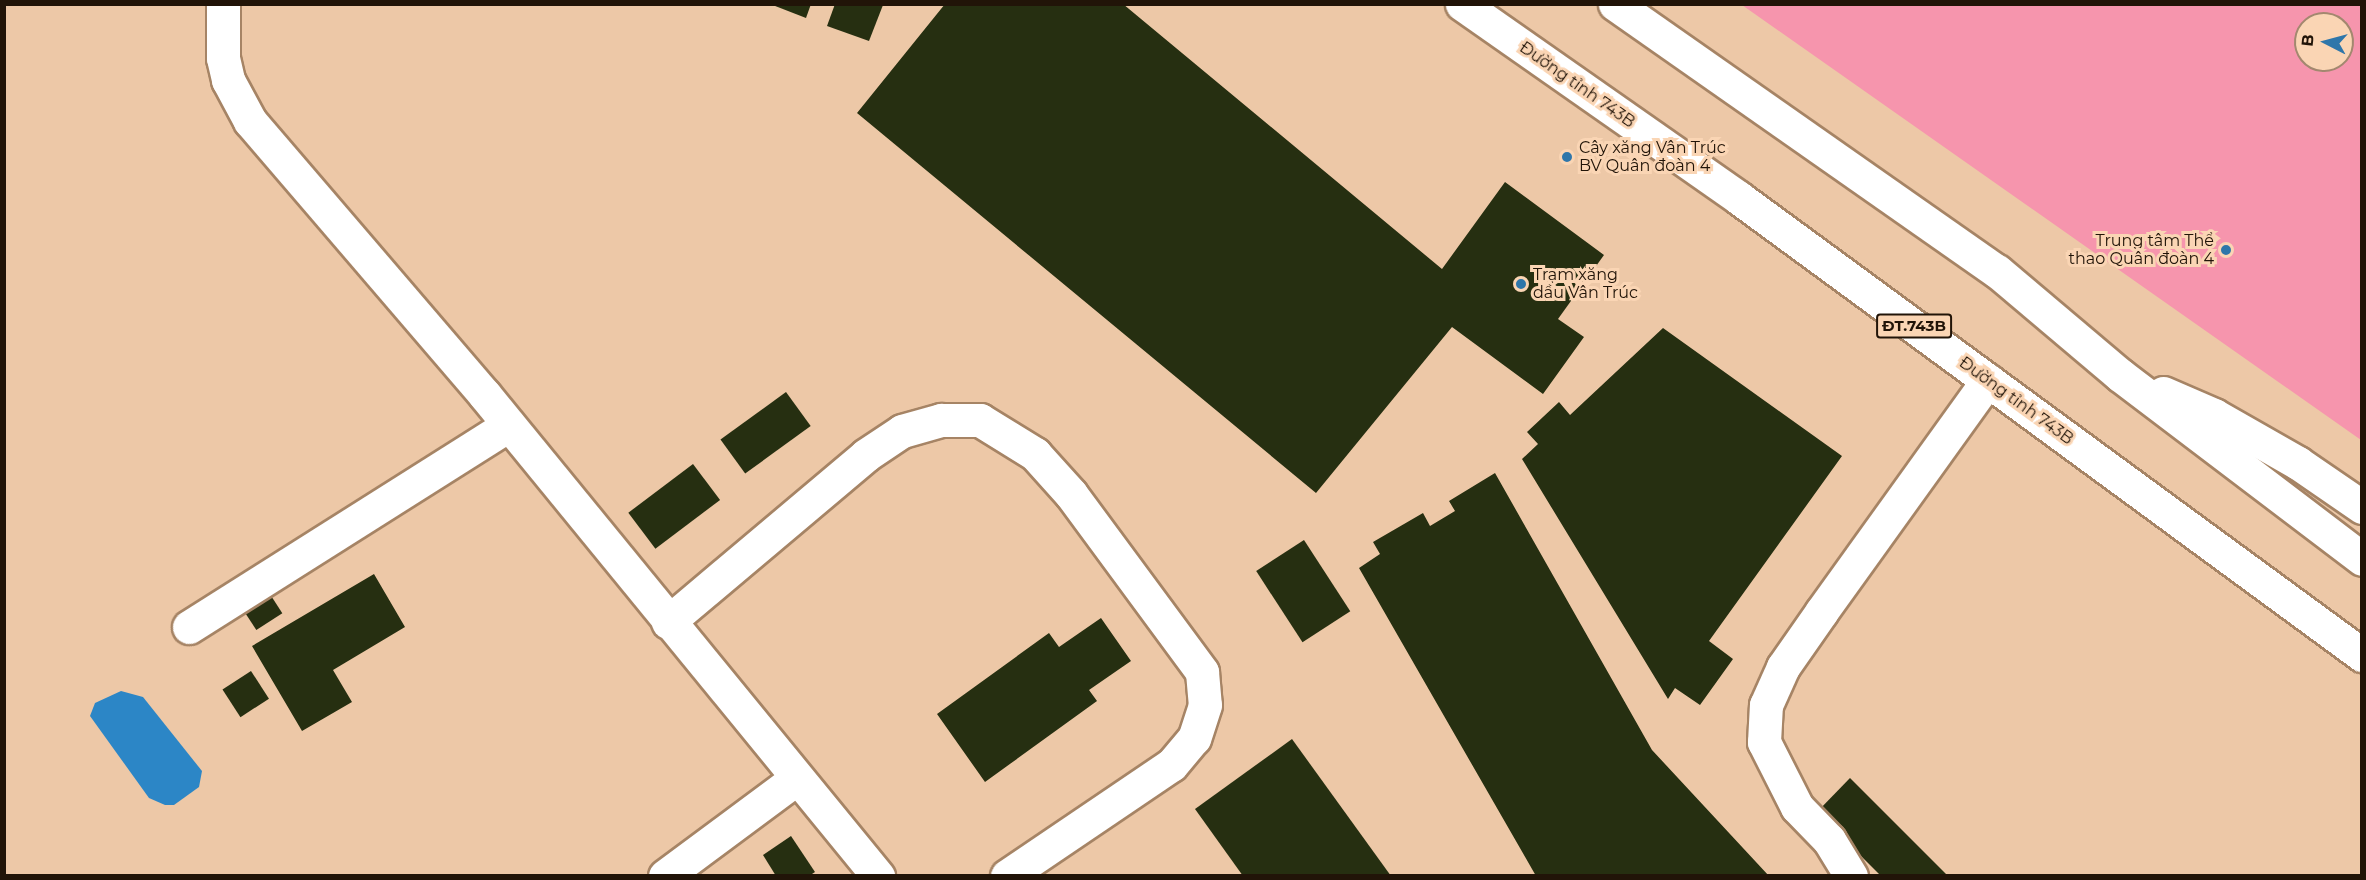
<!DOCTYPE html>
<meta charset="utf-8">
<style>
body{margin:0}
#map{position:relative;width:2366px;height:880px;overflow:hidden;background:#edc8a7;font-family:Montserrat,sans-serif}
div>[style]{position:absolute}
.green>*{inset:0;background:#f695ad}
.water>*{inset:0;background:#2c86c6}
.building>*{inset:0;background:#262f11;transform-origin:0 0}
.roads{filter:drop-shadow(2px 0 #a68465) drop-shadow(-2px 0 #a68465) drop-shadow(0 2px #a68465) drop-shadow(0 -2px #a68465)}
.minor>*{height:33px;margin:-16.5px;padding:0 16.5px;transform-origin:16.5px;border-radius:16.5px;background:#fff}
.major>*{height:33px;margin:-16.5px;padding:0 16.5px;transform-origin:16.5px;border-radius:16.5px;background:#fff}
.dots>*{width:16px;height:16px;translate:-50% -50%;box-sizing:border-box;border:3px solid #fad5b4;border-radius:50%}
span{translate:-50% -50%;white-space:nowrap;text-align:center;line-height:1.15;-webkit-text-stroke:6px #fad5b4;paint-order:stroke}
.shield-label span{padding:2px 4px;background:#fad5b4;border:2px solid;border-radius:4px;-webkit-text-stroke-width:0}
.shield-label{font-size:15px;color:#211408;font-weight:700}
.street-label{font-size:16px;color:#211408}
.poi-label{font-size:16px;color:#211408}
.left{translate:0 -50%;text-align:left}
.right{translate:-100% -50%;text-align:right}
.frame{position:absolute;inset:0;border:6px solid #211408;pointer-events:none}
.north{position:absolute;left:2294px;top:12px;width:60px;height:60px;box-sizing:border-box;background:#fad5b4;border:2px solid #a3886f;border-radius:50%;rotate:276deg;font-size:16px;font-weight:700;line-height:24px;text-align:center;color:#211408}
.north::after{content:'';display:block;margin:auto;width:21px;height:27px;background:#2e76aa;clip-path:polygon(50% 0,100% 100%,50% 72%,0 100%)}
</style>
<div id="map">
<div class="green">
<i style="clip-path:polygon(evenodd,1742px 5px,2361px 5px,2361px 440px,1742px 5px,2306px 24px,2342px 24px,2342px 60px,2306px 60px,2306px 24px)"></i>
</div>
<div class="water">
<i style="clip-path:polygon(121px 691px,143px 697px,202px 771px,199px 787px,174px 805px,165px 805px,149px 798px,90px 716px,95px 703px)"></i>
</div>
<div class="building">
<i style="clip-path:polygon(770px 4px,811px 4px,806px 18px)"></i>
<i style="clip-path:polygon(835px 4px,883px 5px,869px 41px,827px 26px)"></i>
<i style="clip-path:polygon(945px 4px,1123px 4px,1442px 269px,1505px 182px,1604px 255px,1558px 319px,1584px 337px,1543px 394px,1452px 327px,1316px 493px,857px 113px)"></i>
<i style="clip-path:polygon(1663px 328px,1842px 456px,1709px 641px,1733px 659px,1700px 705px,1675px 688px,1668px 699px,1522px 459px,1538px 444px,1527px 432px,1559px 402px,1570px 415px)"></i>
<i style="left:786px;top:392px;width:42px;height:81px;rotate:54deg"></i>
<i style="left:693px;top:464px;width:45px;height:81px;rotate:53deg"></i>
<i style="clip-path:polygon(1495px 473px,1652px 750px,1769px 876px,1536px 876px,1359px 568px,1380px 554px,1373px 542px,1423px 513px,1430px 526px,1455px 511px,1449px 501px)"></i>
<i style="left:1304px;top:540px;width:85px;height:57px;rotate:57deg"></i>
<i style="clip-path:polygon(374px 574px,405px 627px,333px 670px,352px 702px,302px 731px,252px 646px)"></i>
<i style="left:266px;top:588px;width:30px;height:31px;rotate:57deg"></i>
<i style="clip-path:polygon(1101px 618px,1131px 661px,1089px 690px,1097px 701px,985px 782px,937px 714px,1049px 633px,1059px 647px)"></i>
<i style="left:251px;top:671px;width:33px;height:34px;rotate:57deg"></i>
<i style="clip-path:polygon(1292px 739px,1391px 876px,1243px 876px,1195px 809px)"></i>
<i style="clip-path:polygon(1850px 778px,1948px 876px,1881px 876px,1817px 812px)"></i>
<i style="clip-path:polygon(791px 836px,815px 872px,809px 876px,776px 876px,763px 855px)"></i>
</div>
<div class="roads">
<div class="minor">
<i style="left:223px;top:4px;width:54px;rotate:90deg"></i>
<i style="left:223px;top:58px;width:23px;rotate:77deg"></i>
<i style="left:228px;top:80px;width:47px;rotate:61.8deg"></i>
<i style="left:250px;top:121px;width:360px;rotate:49.4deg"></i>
<i style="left:484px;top:394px;width:623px;rotate:50.74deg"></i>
<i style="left:668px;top:622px;width:259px;rotate:-40.1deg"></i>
<i style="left:866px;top:455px;width:43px;rotate:-33.7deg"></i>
<i style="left:902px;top:431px;width:41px;rotate:-15.8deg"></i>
<i style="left:941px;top:420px;width:39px"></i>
<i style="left:980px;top:420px;width:65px;rotate:31.7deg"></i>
<i style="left:1035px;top:454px;width:54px;rotate:48deg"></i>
<i style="left:1071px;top:494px;width:221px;rotate:53.6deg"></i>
<i style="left:1202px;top:672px;width:33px;rotate:85deg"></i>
<i style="left:1205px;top:705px;width:35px;rotate:108deg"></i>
<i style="left:1194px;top:738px;width:35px;rotate:130deg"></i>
<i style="left:1171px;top:765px;width:198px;rotate:145.9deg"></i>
<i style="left:189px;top:627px;width:378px;rotate:-32.3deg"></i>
<i style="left:665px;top:876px;width:164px;rotate:-36.6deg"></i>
<i style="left:1851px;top:876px;width:42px;rotate:-121.4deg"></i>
<i style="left:1829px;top:840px;width:46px;rotate:-134.1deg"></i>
<i style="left:1797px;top:807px;width:73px;rotate:-116.9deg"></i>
<i style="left:1764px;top:742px;width:37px;rotate:-87deg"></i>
<i style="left:1766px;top:705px;width:42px;rotate:-65.9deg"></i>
<i style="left:1783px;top:667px;width:68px;rotate:-55.1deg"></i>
<i style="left:1822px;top:611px;width:284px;rotate:-54.3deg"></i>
</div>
<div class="major">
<i style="left:1462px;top:4px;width:338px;rotate:35deg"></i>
<i style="left:1739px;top:198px;width:773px;rotate:36.26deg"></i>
<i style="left:1615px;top:4px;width:466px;rotate:35deg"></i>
<i style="left:1997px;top:271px;width:161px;rotate:40.2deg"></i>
<i style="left:2120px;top:375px;width:304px;rotate:37.2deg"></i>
<i style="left:2163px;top:393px;width:56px;rotate:23.3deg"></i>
<i style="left:2214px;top:415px;width:97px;rotate:29.7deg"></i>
<i style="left:2298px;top:463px;width:78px;rotate:34.5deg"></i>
</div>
</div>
<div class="dots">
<i style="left:1567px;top:157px;background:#2e76aa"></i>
<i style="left:2226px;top:250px;background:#2e76aa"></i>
<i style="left:1521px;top:284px;background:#2e76aa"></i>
</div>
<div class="shield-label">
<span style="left:1914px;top:326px">ĐT.743B</span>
</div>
<div class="street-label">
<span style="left:1577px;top:85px;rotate:35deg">Đường tỉnh 743B</span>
<span style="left:2016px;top:401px;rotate:36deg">Đường tỉnh 743B</span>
</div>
<div class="poi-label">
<span class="left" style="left:1579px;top:157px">Cây xăng Vân Trúc<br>BV Quân đoàn 4</span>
<span class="right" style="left:2214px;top:250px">Trung tâm Thể<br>thao Quân đoàn 4</span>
<span class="left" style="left:1533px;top:284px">Trạm xăng<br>dầu Vân Trúc</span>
</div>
<div class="frame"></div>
<div class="north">B</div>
</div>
